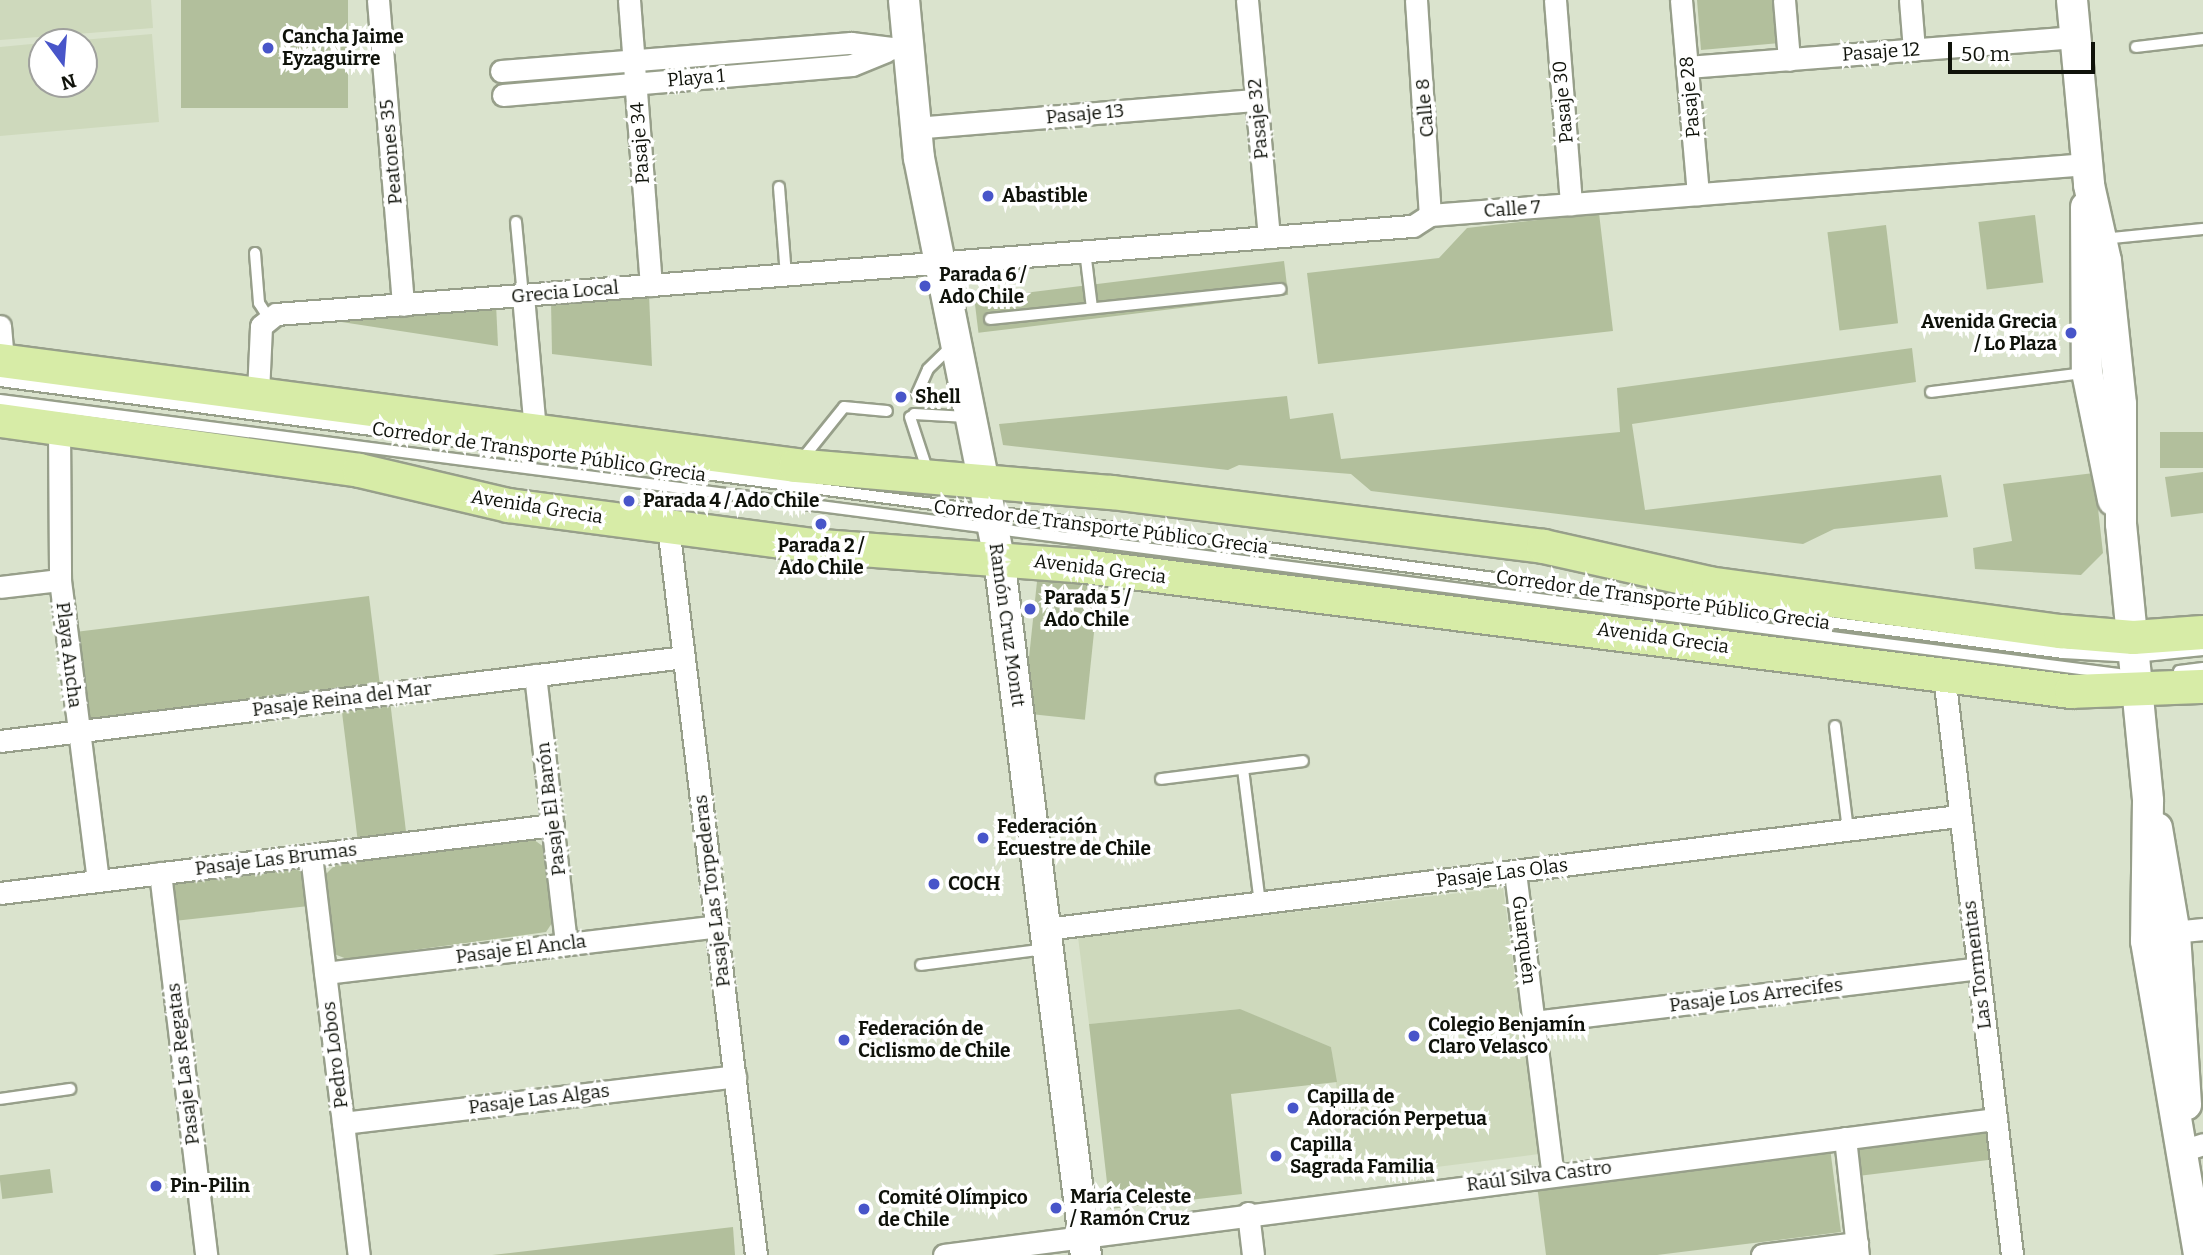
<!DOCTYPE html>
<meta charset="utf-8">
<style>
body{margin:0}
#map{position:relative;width:2203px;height:1255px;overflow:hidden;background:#dae3cd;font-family:Bitter,serif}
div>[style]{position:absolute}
.built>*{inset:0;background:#ced9bc}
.green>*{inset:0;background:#b2bf9c;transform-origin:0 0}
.roads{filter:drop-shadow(2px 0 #979f8a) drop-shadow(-2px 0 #979f8a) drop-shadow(0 2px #979f8a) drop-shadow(0 -2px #979f8a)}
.lane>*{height:10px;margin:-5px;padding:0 5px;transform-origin:5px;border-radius:5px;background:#fff}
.street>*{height:21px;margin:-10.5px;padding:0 10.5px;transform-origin:10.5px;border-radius:10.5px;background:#fff}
.secondary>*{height:30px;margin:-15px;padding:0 15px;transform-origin:15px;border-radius:15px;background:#fff}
.primary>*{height:33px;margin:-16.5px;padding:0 16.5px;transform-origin:16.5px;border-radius:16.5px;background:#d7eca7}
.dots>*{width:19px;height:19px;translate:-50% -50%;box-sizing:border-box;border:4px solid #fff;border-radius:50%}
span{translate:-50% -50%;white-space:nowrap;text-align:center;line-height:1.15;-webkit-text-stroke:7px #fff;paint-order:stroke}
.poi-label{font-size:19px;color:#0f120a;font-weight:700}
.left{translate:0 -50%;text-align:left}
.right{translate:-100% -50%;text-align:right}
.street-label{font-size:19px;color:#0f120a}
.north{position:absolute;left:28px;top:28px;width:70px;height:70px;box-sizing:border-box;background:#fff;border:2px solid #9fa09d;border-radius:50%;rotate:164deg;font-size:19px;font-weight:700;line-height:28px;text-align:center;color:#0f120a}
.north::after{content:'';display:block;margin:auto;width:24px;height:32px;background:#4855c9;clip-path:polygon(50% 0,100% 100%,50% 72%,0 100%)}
.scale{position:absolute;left:1948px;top:42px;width:147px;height:32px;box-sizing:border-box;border:4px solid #0f120a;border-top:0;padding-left:9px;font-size:21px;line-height:24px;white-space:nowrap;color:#0f120a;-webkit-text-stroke:5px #fff;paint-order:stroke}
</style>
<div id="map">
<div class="built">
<i style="clip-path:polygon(0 0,151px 0,153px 28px,0 40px)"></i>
<i style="clip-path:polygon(152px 34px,159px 122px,0 136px,0 47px,42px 43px,42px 84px,84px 84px,84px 42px,58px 42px)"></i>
<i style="clip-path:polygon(1503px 888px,1539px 1154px,1349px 1178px,1331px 1047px,1239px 1009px,1089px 1024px,1078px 937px)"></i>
</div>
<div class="green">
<i style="left:181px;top:0;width:167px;height:108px"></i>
<i style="clip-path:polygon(1697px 0,1777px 0,1781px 43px,1701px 50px)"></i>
<i style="clip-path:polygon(1599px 213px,1613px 331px,1318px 364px,1307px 273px,1439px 258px,1467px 228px)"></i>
<i style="left:2035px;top:215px;width:68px;height:57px;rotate:83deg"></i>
<i style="left:1886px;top:225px;width:99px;height:59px;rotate:83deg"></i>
<i style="left:1284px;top:261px;width:34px;height:312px;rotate:83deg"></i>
<i style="clip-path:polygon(649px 294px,652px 366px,552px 354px,551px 301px)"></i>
<i style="clip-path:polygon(496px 304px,498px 346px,335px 321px,336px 312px)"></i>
<i style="clip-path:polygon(1912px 348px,1916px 382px,1632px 424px,1645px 510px,1941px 475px,1948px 517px,1834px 529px,1803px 544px,1371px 491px,1351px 474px,1239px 465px,1228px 470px,1003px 445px,999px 424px,1287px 396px,1290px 419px,1333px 413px,1341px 459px,1620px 432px,1617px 388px)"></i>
<i style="left:2203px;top:432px;width:36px;height:43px;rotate:90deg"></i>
<i style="clip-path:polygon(2203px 472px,2203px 513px,2171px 517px,2165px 477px)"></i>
<i style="clip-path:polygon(2094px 473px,2103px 553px,2081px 575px,1975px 569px,1973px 548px,2012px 541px,2003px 484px)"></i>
<i style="left:1038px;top:572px;width:62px;height:142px;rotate:6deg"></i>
<i style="left:369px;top:596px;width:91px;height:296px;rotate:83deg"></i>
<i style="left:390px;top:701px;width:136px;height:49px;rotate:83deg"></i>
<i style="clip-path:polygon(530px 837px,544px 847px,554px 920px,546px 932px,347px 959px,334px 954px,325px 875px,336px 864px)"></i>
<i style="clip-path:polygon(290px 865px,306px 875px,309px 906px,174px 921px,170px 879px)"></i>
<i style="clip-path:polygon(1240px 1009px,1331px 1047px,1337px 1082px,1231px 1094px,1242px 1194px,1110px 1209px,1089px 1024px)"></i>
<i style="left:1986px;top:1126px;width:34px;height:131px;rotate:83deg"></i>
<i style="clip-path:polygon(1830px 1148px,1841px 1232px,1657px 1255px,1546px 1255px,1537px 1185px)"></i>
<i style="left:50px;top:1169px;width:24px;height:51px;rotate:83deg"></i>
<i style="clip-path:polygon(733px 1227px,735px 1255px,492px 1255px)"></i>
</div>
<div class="roads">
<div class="lane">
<i style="left:2136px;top:47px;width:67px;rotate:-6.8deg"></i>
<i style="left:779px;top:187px;width:88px;rotate:85.5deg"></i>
<i style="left:516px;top:222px;width:74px;rotate:84.6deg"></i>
<i style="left:2102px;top:239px;width:101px;rotate:-5.7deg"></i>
<i style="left:1085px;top:251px;width:57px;rotate:83deg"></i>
<i style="left:255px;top:253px;width:50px;rotate:85.4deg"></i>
<i style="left:259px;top:303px;width:17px;rotate:57deg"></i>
<i style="left:990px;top:319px;width:292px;rotate:-5.9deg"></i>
<i style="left:0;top:381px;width:2081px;rotate:7.51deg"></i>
<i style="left:2063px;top:653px;width:72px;rotate:3.2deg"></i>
<i style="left:2135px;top:657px;width:68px;rotate:-5.9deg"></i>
<i style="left:1931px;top:392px;width:154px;rotate:-7.1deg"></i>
<i style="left:917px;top:394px;width:27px;rotate:-66deg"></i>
<i style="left:928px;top:369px;width:35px;rotate:-44deg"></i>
<i style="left:0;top:400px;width:2136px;rotate:7.37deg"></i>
<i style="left:914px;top:414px;width:53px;rotate:3.2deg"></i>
<i style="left:910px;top:417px;width:58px;rotate:71.9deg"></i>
<i style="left:803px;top:458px;width:65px;rotate:-51.2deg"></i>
<i style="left:844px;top:407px;width:43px;rotate:5.3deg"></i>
<i style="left:2179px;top:671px;width:24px;rotate:-7deg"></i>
<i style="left:1835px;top:726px;width:105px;rotate:82.9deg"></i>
<i style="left:1243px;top:769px;width:135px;rotate:82.8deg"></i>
<i style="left:1161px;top:779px;width:143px;rotate:-7.2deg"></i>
<i style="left:921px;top:965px;width:126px;rotate:-7.3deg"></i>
<i style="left:0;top:1099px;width:71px;rotate:-8.1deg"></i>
</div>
<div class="street">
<i style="left:378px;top:0;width:306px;rotate:85.3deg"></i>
<i style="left:629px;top:0;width:286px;rotate:85.6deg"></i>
<i style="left:1247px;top:0;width:238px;rotate:84.7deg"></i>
<i style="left:1416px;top:0;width:215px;rotate:86.3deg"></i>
<i style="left:1555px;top:0;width:205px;rotate:85.5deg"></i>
<i style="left:1681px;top:0;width:195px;rotate:85deg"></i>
<i style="left:1784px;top:0;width:60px;rotate:85.2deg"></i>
<i style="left:1910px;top:0;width:50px;rotate:85.4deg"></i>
<i style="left:1687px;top:67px;width:390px;rotate:-4.4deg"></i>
<i style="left:501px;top:71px;width:351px;rotate:-4.6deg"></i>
<i style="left:851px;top:43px;width:57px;rotate:7deg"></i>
<i style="left:503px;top:95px;width:350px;rotate:-4.9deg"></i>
<i style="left:852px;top:65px;width:37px;rotate:-22deg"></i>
<i style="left:914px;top:128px;width:343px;rotate:-4.7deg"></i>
<i style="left:523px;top:296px;width:136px;rotate:84.9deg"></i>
<i style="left:0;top:326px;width:34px;rotate:85deg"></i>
<i style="left:258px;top:393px;width:67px;rotate:-87.4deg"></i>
<i style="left:261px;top:326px;width:19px;rotate:-39deg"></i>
<i style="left:276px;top:314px;width:1140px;rotate:-4.43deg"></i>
<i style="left:1413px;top:226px;width:20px;rotate:-33deg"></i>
<i style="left:1430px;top:215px;width:659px;rotate:-4.44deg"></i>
<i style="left:59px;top:427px;width:153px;rotate:89.6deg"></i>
<i style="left:60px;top:580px;width:303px;rotate:82.8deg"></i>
<i style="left:668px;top:526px;width:734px;rotate:83.12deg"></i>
<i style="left:0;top:587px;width:60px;rotate:-6.7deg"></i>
<i style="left:535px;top:675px;width:271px;rotate:83.4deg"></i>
<i style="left:1944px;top:675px;width:584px;rotate:83.31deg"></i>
<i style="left:0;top:741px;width:689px;rotate:-7deg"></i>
<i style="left:311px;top:855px;width:403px;rotate:83.2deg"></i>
<i style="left:1515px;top:872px;width:305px;rotate:82.9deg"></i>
<i style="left:160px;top:873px;width:385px;rotate:83.1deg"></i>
<i style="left:0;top:893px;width:557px;rotate:-7.01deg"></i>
<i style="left:1046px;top:929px;width:920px;rotate:-7.06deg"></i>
<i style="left:2163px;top:933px;width:40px;rotate:-5.7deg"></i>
<i style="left:325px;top:973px;width:395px;rotate:-6.8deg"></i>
<i style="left:1534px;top:1022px;width:446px;rotate:-6.9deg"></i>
<i style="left:343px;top:1123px;width:395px;rotate:-6.8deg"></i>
<i style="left:1845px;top:1138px;width:118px;rotate:83.7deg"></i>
<i style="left:2185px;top:1150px;width:19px;rotate:-18deg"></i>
<i style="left:1248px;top:1213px;width:42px;rotate:83.2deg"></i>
<i style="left:944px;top:1255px;width:1061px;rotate:-7.37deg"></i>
<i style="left:1762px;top:1255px;width:96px;rotate:-7.2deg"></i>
</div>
<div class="secondary">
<i style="left:904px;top:0;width:159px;rotate:84.6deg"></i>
<i style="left:919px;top:158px;width:408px;rotate:78.7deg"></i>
<i style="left:999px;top:558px;width:702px;rotate:82.89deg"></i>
<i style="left:2072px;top:0;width:186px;rotate:84.7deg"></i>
<i style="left:2089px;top:185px;width:78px;rotate:77.4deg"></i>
<i style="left:2106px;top:261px;width:144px;rotate:84deg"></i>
<i style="left:2121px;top:404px;width:120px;rotate:90deg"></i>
<i style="left:2121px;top:524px;width:278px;rotate:84.4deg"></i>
<i style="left:2148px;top:801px;width:140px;rotate:90.8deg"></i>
<i style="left:2146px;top:941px;width:318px;rotate:80.4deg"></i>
<i style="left:2086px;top:207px;width:165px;rotate:89.7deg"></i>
<i style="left:2087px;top:372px;width:131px;rotate:78.5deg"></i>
<i style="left:2157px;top:828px;width:108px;rotate:80.4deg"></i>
<i style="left:2175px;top:934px;width:171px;rotate:86.3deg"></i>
</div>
<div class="primary">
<i style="left:0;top:360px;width:802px;rotate:7.52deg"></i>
<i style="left:795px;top:465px;width:317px;rotate:4.9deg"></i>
<i style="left:1111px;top:492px;width:435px;rotate:7.1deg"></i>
<i style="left:1543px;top:546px;width:169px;rotate:12.6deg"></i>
<i style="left:1708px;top:583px;width:355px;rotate:7.8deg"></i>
<i style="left:2060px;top:631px;width:73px;rotate:4.7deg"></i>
<i style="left:2133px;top:637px;width:70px;rotate:-4.1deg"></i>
<i style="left:0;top:420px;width:362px;rotate:7.9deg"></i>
<i style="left:359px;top:470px;width:153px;rotate:13.2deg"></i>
<i style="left:508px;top:505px;width:316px;rotate:7.5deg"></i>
<i style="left:821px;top:546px;width:264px;rotate:4.3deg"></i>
<i style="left:1084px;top:566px;width:995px;rotate:7.22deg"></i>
<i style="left:2071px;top:691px;width:132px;rotate:-2.2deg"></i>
</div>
</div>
<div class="dots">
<i style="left:268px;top:48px;background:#4855c9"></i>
<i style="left:988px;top:196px;background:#4855c9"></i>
<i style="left:925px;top:286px;background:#4855c9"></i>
<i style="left:2071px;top:333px;background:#4855c9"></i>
<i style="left:901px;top:397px;background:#4855c9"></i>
<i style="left:629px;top:501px;background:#4855c9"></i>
<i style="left:821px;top:524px;background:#4855c9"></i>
<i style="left:1030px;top:609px;background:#4855c9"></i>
<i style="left:983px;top:838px;background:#4855c9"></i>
<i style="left:934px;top:884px;background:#4855c9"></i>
<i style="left:1414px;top:1036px;background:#4855c9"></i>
<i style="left:844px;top:1040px;background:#4855c9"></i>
<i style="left:1293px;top:1108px;background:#4855c9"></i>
<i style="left:1276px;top:1156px;background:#4855c9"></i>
<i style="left:156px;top:1186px;background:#4855c9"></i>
<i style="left:1056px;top:1208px;background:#4855c9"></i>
<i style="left:864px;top:1209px;background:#4855c9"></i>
</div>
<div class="poi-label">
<span class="left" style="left:282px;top:48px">Cancha Jaime<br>Eyzaguirre</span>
<span class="left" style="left:1002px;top:196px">Abastible</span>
<span class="left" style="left:939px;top:286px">Parada 6 /<br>Ado Chile</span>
<span class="right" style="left:2057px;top:333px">Avenida Grecia<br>/ Lo Plaza</span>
<span class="left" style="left:915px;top:397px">Shell</span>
<span class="left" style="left:643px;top:501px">Parada 4 / Ado Chile</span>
<span style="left:821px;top:557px">Parada 2 /<br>Ado Chile</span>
<span class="left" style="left:1044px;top:609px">Parada 5 /<br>Ado Chile</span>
<span class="left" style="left:997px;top:838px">Federación<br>Ecuestre de Chile</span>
<span class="left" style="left:948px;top:884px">COCH</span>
<span class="left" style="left:1428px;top:1036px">Colegio Benjamín<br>Claro Velasco</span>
<span class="left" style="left:858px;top:1040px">Federación de<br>Ciclismo de Chile</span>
<span class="left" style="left:1307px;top:1108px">Capilla de<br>Adoración Perpetua</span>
<span class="left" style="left:1290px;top:1156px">Capilla<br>Sagrada Familia</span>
<span class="left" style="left:170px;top:1186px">Pin-Pilin</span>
<span class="left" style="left:1070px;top:1208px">María Celeste<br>/ Ramón Cruz</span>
<span class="left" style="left:878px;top:1209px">Comité Olímpico<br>de Chile</span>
</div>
<div class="street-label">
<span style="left:1881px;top:52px;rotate:-4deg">Pasaje 12</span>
<span style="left:696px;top:78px;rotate:-5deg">Playa 1</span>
<span style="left:1690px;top:97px;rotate:-95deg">Pasaje 28</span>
<span style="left:1563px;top:102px;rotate:-95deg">Pasaje 30</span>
<span style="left:1425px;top:108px;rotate:-95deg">Calle 8</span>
<span style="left:1085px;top:114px;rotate:-5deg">Pasaje 13</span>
<span style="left:1258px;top:119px;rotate:-95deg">Pasaje 32</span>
<span style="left:640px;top:143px;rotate:-94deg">Pasaje 34</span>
<span style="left:391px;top:152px;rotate:-95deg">Peatones 35</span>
<span style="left:1512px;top:209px;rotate:-4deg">Calle 7</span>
<span style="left:565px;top:292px;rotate:-5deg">Grecia Local</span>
<span style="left:539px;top:452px;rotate:8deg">Corredor de Transporte Público Grecia</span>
<span style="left:537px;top:507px;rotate:9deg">Avenida Grecia</span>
<span style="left:1101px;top:527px;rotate:7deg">Corredor de Transporte Público Grecia</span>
<span style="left:1100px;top:569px;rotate:7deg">Avenida Grecia</span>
<span style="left:1663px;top:600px;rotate:8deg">Corredor de Transporte Público Grecia</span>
<span style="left:1007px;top:625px;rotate:82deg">Ramón Cruz Montt</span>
<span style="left:1663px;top:638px;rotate:8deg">Avenida Grecia</span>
<span style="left:69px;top:655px;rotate:83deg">Playa Ancha</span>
<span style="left:342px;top:699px;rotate:-7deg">Pasaje Reina del Mar</span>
<span style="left:551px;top:809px;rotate:-97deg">Pasaje El Barón</span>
<span style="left:276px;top:859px;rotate:-7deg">Pasaje Las Brumas</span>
<span style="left:1502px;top:873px;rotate:-7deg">Pasaje Las Olas</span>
<span style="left:712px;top:891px;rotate:-97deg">Pasaje Las Torpederas</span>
<span style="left:1524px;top:940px;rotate:83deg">Guarquén</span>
<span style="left:521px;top:949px;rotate:-7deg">Pasaje El Ancla</span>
<span style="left:1977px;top:965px;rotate:-97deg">Las Tormentas</span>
<span style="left:1756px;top:995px;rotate:-7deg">Pasaje Los Arrecifes</span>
<span style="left:335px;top:1055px;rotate:-97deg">Pedro Lobos</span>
<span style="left:183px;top:1064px;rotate:-97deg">Pasaje Las Regatas</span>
<span style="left:539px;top:1099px;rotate:-7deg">Pasaje Las Algas</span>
<span style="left:1539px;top:1176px;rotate:-7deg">Raúl Silva Castro</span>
</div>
<div class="north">N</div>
<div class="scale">50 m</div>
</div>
